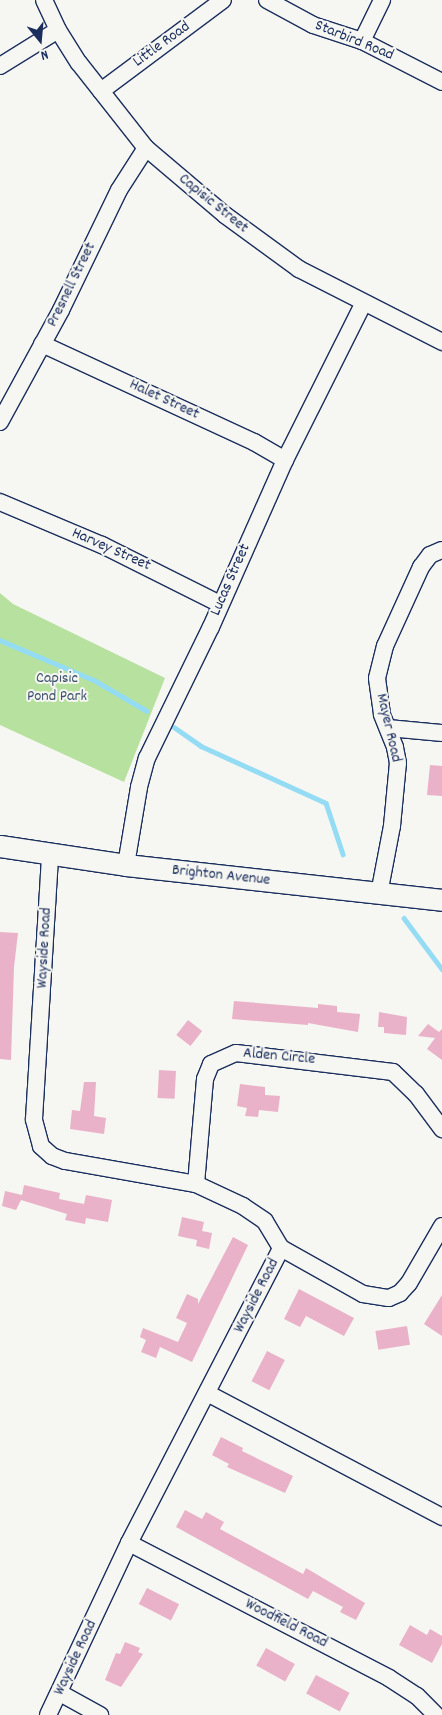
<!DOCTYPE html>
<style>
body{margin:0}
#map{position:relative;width:442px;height:1715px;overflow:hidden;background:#f6f6f2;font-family:Dekko,sans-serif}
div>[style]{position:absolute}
.green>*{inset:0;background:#b7e19e}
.stream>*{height:4.5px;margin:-2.25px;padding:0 2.25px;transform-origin:2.25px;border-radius:2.25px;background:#93dcf4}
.building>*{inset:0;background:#eab2c8;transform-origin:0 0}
.roads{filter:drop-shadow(1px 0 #1b2f5e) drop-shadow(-1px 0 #1b2f5e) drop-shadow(0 1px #1b2f5e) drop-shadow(0 -1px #1b2f5e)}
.minor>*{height:16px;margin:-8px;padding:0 8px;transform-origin:8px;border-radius:8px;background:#f6f6f2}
.major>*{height:21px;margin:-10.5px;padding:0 10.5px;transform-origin:10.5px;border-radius:10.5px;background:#f6f6f2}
span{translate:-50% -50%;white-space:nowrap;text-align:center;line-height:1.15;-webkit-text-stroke:4px #f6f6f2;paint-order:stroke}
.street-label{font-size:16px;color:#1b2f5e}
.park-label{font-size:16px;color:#3a536b}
.north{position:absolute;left:15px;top:15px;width:50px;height:50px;-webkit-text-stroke:4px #f6f6f2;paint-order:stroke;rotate:163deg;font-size:14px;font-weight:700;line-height:20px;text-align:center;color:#1b2f5e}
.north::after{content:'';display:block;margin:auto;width:18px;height:22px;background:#1b2f5e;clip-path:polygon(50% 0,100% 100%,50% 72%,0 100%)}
</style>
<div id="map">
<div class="green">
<i style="clip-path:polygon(0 593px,13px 604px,165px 678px,124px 782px,0 725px)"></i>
</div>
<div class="stream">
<i style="left:0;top:640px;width:102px;rotate:23.1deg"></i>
<i style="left:94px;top:680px;width:61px;rotate:30.3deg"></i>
<i style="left:174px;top:727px;width:33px;rotate:35deg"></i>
<i style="left:201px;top:746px;width:137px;rotate:24.5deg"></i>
<i style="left:326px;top:803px;width:54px;rotate:71.6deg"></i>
<i style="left:404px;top:918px;width:64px;rotate:53.3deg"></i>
</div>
<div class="building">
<i style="clip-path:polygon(430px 765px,442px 766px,442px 796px,427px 795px)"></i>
<i style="clip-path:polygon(0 932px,18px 933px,14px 967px,11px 1060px,0 1059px)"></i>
<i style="clip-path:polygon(234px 1001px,318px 1008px,318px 1004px,337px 1006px,337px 1012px,360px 1014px,358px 1032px,308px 1023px,308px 1025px,232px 1019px)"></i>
<i style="clip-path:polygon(379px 1012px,407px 1017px,406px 1035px,384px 1033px,384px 1027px,378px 1027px)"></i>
<i style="left:188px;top:1020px;width:18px;height:19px;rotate:38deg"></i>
<i style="clip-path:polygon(428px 1024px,439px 1032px,442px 1029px,442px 1060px,427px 1049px,435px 1038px,418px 1036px)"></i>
<i style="left:159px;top:1070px;width:17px;height:28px;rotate:3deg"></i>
<i style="clip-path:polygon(84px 1082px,96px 1082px,94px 1116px,106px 1118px,104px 1134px,70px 1129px,72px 1110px,80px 1111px)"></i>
<i style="clip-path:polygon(240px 1084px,265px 1087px,265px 1095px,280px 1096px,278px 1112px,259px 1110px,258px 1117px,245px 1116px,247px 1108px,237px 1106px)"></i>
<i style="clip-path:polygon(24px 1185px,60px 1193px,59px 1199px,84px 1204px,86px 1195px,112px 1200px,108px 1222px,86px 1218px,85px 1224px,65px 1220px,67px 1214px,21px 1200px,16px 1210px,2px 1206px,5px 1191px,22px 1195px)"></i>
<i style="clip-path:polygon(182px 1217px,204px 1222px,202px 1231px,212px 1233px,209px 1249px,196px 1246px,197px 1240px,178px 1236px)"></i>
<i style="clip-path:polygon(233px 1237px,248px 1245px,192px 1362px,160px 1347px,156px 1358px,141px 1352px,146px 1340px,140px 1337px,143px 1328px,178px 1342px,187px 1323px,176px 1318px,187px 1294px,198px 1299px,198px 1304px)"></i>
<i style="clip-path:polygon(299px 1289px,354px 1318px,344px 1336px,306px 1316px,300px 1327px,284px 1319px)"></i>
<i style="clip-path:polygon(442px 1295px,442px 1336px,424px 1324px)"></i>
<i style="left:407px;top:1326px;width:19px;height:32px;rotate:81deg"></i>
<i style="left:267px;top:1351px;width:20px;height:34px;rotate:27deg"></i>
<i style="clip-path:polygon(221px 1437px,243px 1448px,242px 1451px,293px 1476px,285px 1493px,227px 1467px,229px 1464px,212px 1455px)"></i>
<i style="clip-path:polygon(185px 1510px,202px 1519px,206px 1512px,224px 1522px,220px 1529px,303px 1574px,306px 1568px,365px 1603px,356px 1620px,340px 1612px,343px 1607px,313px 1591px,308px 1599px,176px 1527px)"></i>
<i style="left:147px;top:1588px;width:36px;height:18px;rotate:27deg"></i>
<i style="clip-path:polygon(410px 1625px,427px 1635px,430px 1629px,442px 1636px,442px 1644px,432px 1663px,399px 1645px)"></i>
<i style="clip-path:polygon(125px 1642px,140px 1648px,138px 1652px,143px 1654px,121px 1687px,105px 1680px,116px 1653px,120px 1654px)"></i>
<i style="left:266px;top:1648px;width:33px;height:20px;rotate:29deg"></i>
<i style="left:316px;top:1675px;width:38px;height:21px;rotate:28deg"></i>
</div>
<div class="roads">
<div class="minor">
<i style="left:44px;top:0;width:33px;rotate:65deg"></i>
<i style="left:58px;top:30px;width:39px;rotate:58deg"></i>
<i style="left:79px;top:63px;width:108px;rotate:51.8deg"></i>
<i style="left:146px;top:148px;width:104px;rotate:40.3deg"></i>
<i style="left:225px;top:215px;width:92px;rotate:36.1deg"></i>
<i style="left:299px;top:269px;width:161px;rotate:27deg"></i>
<i style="left:267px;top:0;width:52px;rotate:28.5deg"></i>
<i style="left:313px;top:25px;width:52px;rotate:18.1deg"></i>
<i style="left:362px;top:41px;width:90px;rotate:27.1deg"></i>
<i style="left:362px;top:41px;width:46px;rotate:-64deg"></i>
<i style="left:0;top:66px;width:68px;rotate:-31.8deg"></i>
<i style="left:101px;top:91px;width:152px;rotate:-36.7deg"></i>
<i style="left:42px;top:344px;width:234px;rotate:24.8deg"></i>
<i style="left:254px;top:442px;width:36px;rotate:30deg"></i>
<i style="left:0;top:422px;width:128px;rotate:-61.4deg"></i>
<i style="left:61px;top:310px;width:133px;rotate:-64.2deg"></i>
<i style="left:119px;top:190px;width:50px;rotate:-57.3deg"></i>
<i style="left:0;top:502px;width:111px;rotate:22.9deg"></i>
<i style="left:102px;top:545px;width:132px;rotate:26.6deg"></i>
<i style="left:388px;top:728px;width:54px;rotate:5.3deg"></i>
<i style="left:126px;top:865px;width:79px;rotate:-80.5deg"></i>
<i style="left:139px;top:787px;width:30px;rotate:-75deg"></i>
<i style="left:147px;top:758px;width:146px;rotate:-64deg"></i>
<i style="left:211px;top:627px;width:183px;rotate:-66.1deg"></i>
<i style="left:285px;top:460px;width:174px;rotate:-63.4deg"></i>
<i style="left:379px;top:894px;width:69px;rotate:-79.2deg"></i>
<i style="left:392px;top:826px;width:63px;rotate:-84.6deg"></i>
<i style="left:398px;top:763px;width:16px;rotate:-101deg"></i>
<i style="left:395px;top:747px;width:35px;rotate:-112deg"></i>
<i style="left:382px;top:714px;width:36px;rotate:-98deg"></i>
<i style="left:377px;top:678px;width:33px;rotate:-76deg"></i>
<i style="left:385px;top:646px;width:87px;rotate:-65.5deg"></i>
<i style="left:421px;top:567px;width:15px;rotate:-53deg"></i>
<i style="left:430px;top:555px;width:13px;rotate:-23deg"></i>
<i style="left:196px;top:1184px;width:105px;rotate:-85.1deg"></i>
<i style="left:205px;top:1079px;width:16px;rotate:-68deg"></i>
<i style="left:211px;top:1064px;width:27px;rotate:-24deg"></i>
<i style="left:236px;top:1053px;width:158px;rotate:6.9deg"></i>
<i style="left:393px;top:1072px;width:32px;rotate:44deg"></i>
<i style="left:416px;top:1094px;width:44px;rotate:53.4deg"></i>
<i style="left:281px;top:1248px;width:94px;rotate:29.3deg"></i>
<i style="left:363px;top:1294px;width:26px;rotate:9deg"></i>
<i style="left:389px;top:1298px;width:12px;rotate:-24deg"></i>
<i style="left:400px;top:1293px;width:13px;rotate:-48deg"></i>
<i style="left:409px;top:1283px;width:66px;rotate:-59.9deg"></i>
<i style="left:207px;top:1393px;width:266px;rotate:27.8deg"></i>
<i style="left:129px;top:1543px;width:293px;rotate:27.4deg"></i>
<i style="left:389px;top:1678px;width:33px;rotate:33deg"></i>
<i style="left:417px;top:1696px;width:27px;rotate:45deg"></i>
<i style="left:60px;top:1693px;width:46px;rotate:28.8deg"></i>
<i style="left:48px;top:1715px;width:190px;rotate:-64.8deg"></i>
<i style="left:129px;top:1543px;width:332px;rotate:-62.7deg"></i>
<i style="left:281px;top:1248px;width:31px;rotate:-121deg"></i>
<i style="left:265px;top:1221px;width:27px;rotate:-146deg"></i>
<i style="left:243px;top:1206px;width:52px;rotate:-154.9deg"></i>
<i style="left:196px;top:1184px;width:133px;rotate:-170deg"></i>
<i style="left:65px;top:1161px;width:14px;rotate:-159deg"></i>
<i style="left:52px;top:1156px;width:15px;rotate:-138deg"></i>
<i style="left:41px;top:1146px;width:28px;rotate:-105deg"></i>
<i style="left:34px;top:1119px;width:264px;rotate:-86.5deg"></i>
</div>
<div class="major">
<i style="left:0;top:846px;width:127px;rotate:8.6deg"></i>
<i style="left:126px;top:865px;width:318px;rotate:6.3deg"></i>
</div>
</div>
<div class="street-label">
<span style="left:354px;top:41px;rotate:22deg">Starbird Road</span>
<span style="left:162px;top:45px;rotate:-36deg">Little Road</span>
<span style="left:213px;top:204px;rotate:39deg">Capisic Street</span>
<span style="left:72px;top:285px;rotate:-64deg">Presnell Street</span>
<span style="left:164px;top:400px;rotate:25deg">Halet Street</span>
<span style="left:111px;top:550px;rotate:24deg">Harvey Street</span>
<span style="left:231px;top:580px;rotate:-66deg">Lucas Street</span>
<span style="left:388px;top:728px;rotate:77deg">Mayer Road</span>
<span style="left:221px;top:876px;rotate:6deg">Brighton Avenue</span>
<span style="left:45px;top:948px;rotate:-87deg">Wayside Road</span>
<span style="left:279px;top:1057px;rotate:5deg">Alden Circle</span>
<span style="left:257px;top:1296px;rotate:-63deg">Wayside Road</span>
<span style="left:286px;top:1624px;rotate:27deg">Woodfield Road</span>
<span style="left:76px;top:1658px;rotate:-65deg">Wayside Road</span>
</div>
<div class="park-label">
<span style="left:57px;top:688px">Capisic<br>Pond Park</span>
</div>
<div class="north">N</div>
</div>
